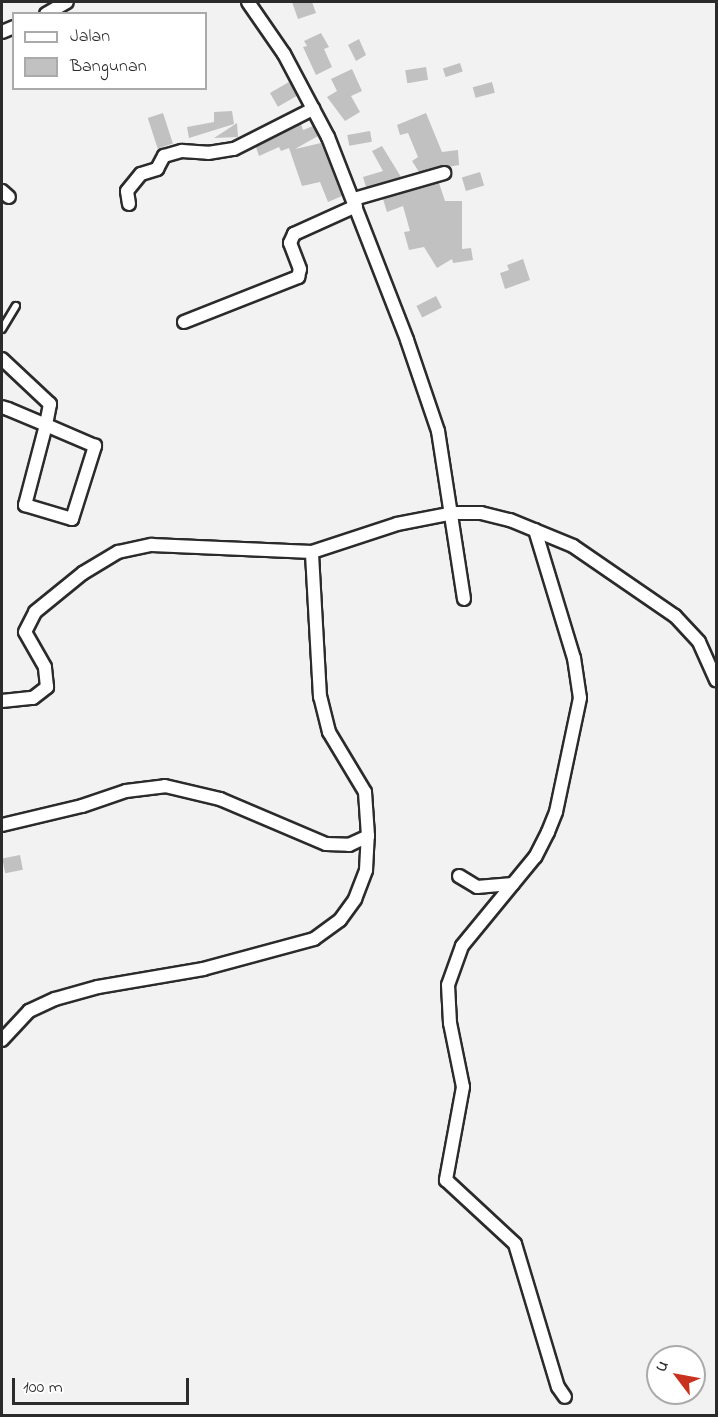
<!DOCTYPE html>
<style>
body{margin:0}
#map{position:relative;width:718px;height:1417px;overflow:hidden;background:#f2f2f2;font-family:"Indie Flower",sans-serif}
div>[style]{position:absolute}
.building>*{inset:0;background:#c1c1c1;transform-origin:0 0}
.roads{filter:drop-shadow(2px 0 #2b2b2b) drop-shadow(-2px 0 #2b2b2b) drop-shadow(0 2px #2b2b2b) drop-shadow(0 -2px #2b2b2b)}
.lane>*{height:6px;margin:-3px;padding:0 3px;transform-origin:3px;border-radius:3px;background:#fff}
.street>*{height:12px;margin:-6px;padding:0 6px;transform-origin:6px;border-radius:6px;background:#fff}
span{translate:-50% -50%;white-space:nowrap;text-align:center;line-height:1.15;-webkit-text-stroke:4.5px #fff;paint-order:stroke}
.frame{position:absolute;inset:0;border:3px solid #2b2b2b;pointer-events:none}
.legend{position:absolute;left:12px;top:12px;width:195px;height:78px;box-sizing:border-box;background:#fff;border:2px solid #aaa;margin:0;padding:8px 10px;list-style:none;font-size:18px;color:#2b2b2b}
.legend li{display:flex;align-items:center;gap:12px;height:30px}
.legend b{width:30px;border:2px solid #aaa}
.north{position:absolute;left:646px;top:1345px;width:60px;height:60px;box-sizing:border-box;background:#fff;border:2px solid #aaa;border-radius:50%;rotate:302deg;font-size:16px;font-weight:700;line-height:24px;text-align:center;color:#2b2b2b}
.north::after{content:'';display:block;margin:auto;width:21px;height:27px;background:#c8321e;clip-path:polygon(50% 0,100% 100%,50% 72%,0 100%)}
.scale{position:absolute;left:12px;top:1378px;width:177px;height:27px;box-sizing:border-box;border:3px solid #2b2b2b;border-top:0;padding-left:8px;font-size:18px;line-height:21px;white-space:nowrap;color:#2b2b2b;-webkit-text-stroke:4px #fff;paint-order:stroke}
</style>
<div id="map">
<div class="building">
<i style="clip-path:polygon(292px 2px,312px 2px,316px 13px,298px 19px)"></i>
<i style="clip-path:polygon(321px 33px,329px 47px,324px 49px,332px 67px,316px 75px,303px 47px,307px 46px,304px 41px)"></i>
<i style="clip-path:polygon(359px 39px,366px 55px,356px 61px,348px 45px)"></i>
<i style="left:460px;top:63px;width:9px;height:18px;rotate:72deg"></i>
<i style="left:426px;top:67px;width:13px;height:21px;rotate:81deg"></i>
<i style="clip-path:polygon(352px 69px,362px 91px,351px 96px,360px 112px,345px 121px,327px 97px,337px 91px,331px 79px)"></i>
<i style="left:289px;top:82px;width:16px;height:22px;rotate:60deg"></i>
<i style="left:492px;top:82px;width:11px;height:20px;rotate:75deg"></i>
<i style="clip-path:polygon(232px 111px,234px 124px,189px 138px,187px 127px,214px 122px,214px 112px)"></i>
<i style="left:163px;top:113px;width:32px;height:16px;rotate:72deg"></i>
<i style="clip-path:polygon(426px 113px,442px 152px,458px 150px,459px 165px,419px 172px,412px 161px,418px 157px,408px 133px,400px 135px,397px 125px)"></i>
<i style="clip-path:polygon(237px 123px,238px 137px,214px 138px)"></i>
<i style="clip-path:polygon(301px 124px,303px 130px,313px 126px,318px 136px,295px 149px,321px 143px,342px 196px,328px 202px,320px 182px,302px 186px,289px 148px,281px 151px,279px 147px,259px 156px,256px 147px)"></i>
<i style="left:370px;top:131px;width:11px;height:23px;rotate:80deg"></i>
<i style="clip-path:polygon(382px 146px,401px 177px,366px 187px,363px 177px,383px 171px,372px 151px)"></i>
<i style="left:480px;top:172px;width:14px;height:19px;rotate:73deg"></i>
<i style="clip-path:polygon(439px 183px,445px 201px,462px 201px,462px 249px,471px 248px,473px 260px,453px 263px,452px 259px,437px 268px,424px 247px,409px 250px,404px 232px,410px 231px,403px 206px,387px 212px,383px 199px)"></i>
<i style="clip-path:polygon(523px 259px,530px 280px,505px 289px,500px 273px,509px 270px,507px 265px)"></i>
<i style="left:436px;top:296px;width:13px;height:22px;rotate:63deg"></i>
<i style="left:20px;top:855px;width:15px;height:18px;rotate:79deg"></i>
</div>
<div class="roads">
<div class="lane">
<i style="left:2px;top:329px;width:27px;rotate:-59deg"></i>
</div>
<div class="street">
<i style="left:248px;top:2px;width:63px;rotate:55.3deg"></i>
<i style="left:284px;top:54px;width:94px;rotate:62.1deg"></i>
<i style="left:328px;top:137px;width:218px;rotate:68.7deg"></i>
<i style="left:407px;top:340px;width:96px;rotate:71.2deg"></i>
<i style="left:438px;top:431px;width:170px;rotate:81.2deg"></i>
<i style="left:46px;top:14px;width:24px;rotate:-30deg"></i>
<i style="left:2px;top:32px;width:13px;rotate:-23deg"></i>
<i style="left:2px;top:191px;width:9px;rotate:41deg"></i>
<i style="left:354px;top:199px;width:94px;rotate:-16.1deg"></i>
<i style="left:129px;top:204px;width:13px;rotate:-99deg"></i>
<i style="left:127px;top:191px;width:22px;rotate:-51deg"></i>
<i style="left:141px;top:174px;width:17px;rotate:-17deg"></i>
<i style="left:157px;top:169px;width:15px;rotate:-62deg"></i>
<i style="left:164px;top:156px;width:19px;rotate:-16deg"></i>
<i style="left:182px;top:151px;width:26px;rotate:4deg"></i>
<i style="left:208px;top:153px;width:26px;rotate:-9deg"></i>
<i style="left:234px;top:149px;width:89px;rotate:-26.9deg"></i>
<i style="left:184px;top:322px;width:123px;rotate:-21.5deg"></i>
<i style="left:298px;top:277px;width:8px;rotate:-76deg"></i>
<i style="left:300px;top:269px;width:28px;rotate:-111deg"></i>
<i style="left:290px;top:243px;width:10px;rotate:-66deg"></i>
<i style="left:294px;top:234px;width:68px;rotate:-24.3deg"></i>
<i style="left:2px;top:359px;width:66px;rotate:43.2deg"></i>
<i style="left:50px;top:404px;width:21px;rotate:101deg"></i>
<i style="left:46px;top:425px;width:83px;rotate:104.7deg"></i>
<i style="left:25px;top:505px;width:49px;rotate:16.6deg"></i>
<i style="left:72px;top:519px;width:77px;rotate:-72.5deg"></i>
<i style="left:95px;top:446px;width:53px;rotate:-156.8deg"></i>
<i style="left:46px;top:425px;width:41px;rotate:-157.2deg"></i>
<i style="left:8px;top:409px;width:6px;rotate:-162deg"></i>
<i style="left:535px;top:530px;width:134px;rotate:73.1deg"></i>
<i style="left:574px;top:658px;width:40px;rotate:81.5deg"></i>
<i style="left:580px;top:698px;width:116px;rotate:101.9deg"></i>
<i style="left:556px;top:812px;width:22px;rotate:112deg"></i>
<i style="left:548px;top:832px;width:28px;rotate:117deg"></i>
<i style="left:535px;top:857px;width:115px;rotate:129.4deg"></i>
<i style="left:462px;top:946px;width:41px;rotate:109.7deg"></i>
<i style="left:448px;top:985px;width:38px;rotate:87deg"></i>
<i style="left:450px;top:1023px;width:65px;rotate:78.5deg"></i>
<i style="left:463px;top:1087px;width:95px;rotate:100.4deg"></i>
<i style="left:446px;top:1180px;width:94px;rotate:42.8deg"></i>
<i style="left:515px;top:1244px;width:149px;rotate:73.3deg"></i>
<i style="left:558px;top:1387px;width:12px;rotate:55deg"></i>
<i style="left:2px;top:701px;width:31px;rotate:-6deg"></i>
<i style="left:33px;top:698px;width:18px;rotate:-38deg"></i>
<i style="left:47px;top:687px;width:20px;rotate:-96deg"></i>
<i style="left:45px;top:667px;width:40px;rotate:-119.7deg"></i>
<i style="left:25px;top:632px;width:22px;rotate:-63deg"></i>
<i style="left:35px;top:612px;width:62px;rotate:-39.1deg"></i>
<i style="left:83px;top:573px;width:41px;rotate:-31deg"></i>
<i style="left:118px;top:552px;width:35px;rotate:-12deg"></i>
<i style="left:152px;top:545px;width:160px;rotate:2.5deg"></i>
<i style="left:2px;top:825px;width:82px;rotate:-13.4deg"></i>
<i style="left:82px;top:806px;width:46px;rotate:-18.8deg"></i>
<i style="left:126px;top:791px;width:39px;rotate:-7deg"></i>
<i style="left:165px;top:786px;width:57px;rotate:13.3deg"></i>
<i style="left:220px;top:799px;width:115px;rotate:23deg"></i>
<i style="left:326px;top:844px;width:23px;rotate:2deg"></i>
<i style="left:349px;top:845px;width:21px;rotate:-25deg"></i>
<i style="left:368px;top:836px;width:44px;rotate:-93.9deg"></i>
<i style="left:365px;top:792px;width:70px;rotate:-121deg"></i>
<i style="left:329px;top:732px;width:36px;rotate:-104deg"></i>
<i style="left:320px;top:697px;width:145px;rotate:-93.2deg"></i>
<i style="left:312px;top:552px;width:89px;rotate:-18.2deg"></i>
<i style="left:397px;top:524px;width:57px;rotate:-11.1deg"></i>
<i style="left:453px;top:513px;width:28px"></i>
<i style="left:481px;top:513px;width:30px;rotate:14deg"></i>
<i style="left:510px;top:520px;width:68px;rotate:22.4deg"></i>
<i style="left:573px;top:546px;width:124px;rotate:34.5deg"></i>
<i style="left:675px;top:616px;width:35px;rotate:47deg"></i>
<i style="left:699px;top:642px;width:42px;rotate:65.9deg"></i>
<i style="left:459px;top:876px;width:21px;rotate:31deg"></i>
<i style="left:477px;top:887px;width:36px;rotate:-5deg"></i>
<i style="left:2px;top:1040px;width:40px;rotate:-47deg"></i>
<i style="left:29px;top:1011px;width:29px;rotate:-25deg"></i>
<i style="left:55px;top:999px;width:45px;rotate:-15.6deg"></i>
<i style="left:98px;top:987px;width:107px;rotate:-9.7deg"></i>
<i style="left:203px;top:969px;width:115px;rotate:-15.1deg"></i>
<i style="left:314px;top:939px;width:32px;rotate:-36deg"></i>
<i style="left:340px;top:920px;width:26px;rotate:-54deg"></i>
<i style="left:355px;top:899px;width:31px;rotate:-69deg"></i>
<i style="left:366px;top:870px;width:34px;rotate:-87deg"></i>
</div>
</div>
<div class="frame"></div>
<ul class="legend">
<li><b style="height:8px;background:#fff"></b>Jalan</li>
<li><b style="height:16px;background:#c1c1c1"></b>Bangunan</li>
</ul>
<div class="north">U</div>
<div class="scale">100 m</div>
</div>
